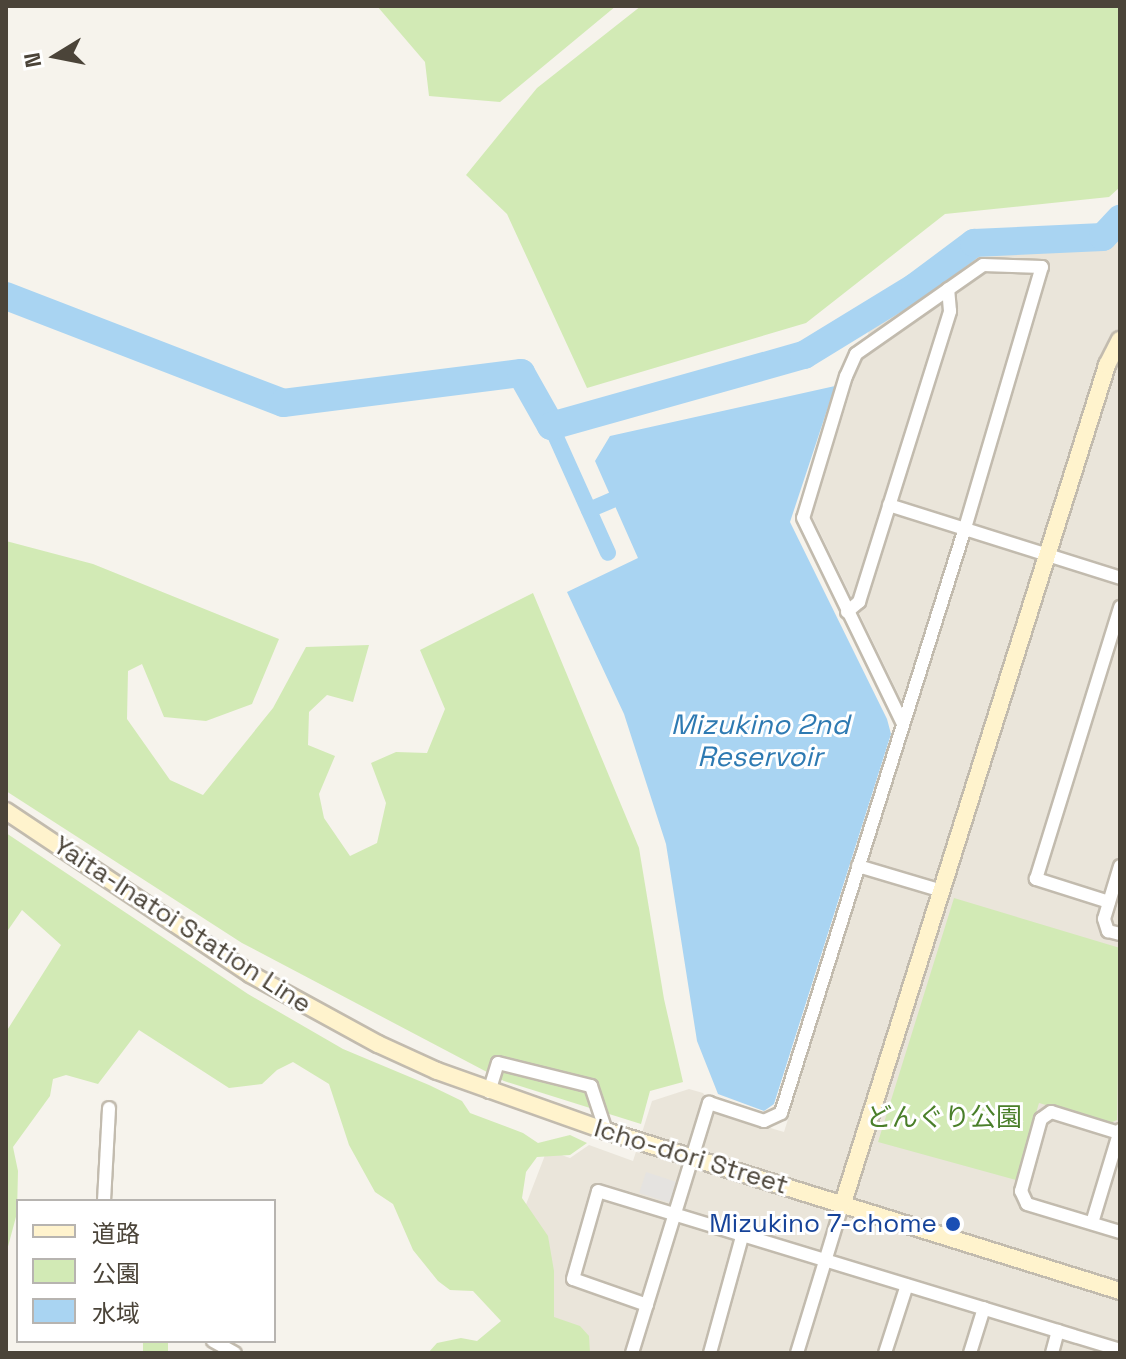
<!DOCTYPE html>
<meta charset="utf-8">
<style>
body{margin:0}
#map{position:relative;width:1126px;height:1359px;overflow:hidden;background:#f6f3ec;font-family:"Space Grotesk","Noto Sans JP",sans-serif}
div>[style]{position:absolute}
.residential>*{inset:0;background:#eae5da}
.green>*{inset:0;background:#d2eab5;transform-origin:0 0}
.parking>*{inset:0;background:#e5e3e0;transform-origin:0 0}
.water>*{inset:0;background:#a9d4f2}
.canal>*{height:16px;margin:-8px;padding:0 8px;transform-origin:8px;border-radius:8px;background:#a9d4f2}
.river>*{height:28px;margin:-14px;padding:0 14px;transform-origin:14px;border-radius:14px;background:#a9d4f2}
.roads{filter:drop-shadow(2px 0 #c2bbae) drop-shadow(-2px 0 #c2bbae) drop-shadow(0 2px #c2bbae) drop-shadow(0 -2px #c2bbae)}
.street>*{height:12px;margin:-6px;padding:0 6px;transform-origin:6px;border-radius:6px;background:#fff}
.secondary>*{height:16px;margin:-8px;padding:0 8px;transform-origin:8px;border-radius:8px;background:#fff3cd}
.dots>*{width:22px;height:22px;translate:-50% -50%;box-sizing:border-box;border:4px solid #fff;border-radius:50%}
span{translate:-50% -50%;white-space:nowrap;text-align:center;line-height:1.15;-webkit-text-stroke:6px #fff;paint-order:stroke}
.street-label{font-size:26px;color:#4b4439}
.park-label{font-size:26px;color:#4a7f2a}
.transit-label{font-size:26px;color:#164399}
.right{translate:-100% -50%;text-align:right}
.water-label{font-size:28px;color:#2e7ab2;font-style:italic}
.frame{position:absolute;inset:0;border:8px solid #4b4439;pointer-events:none}
.legend{position:absolute;left:16px;top:1199px;width:260px;height:144px;box-sizing:border-box;background:#fff;border:2px solid #b7b4b0;margin:0;padding:10px 14px;list-style:none;font-size:24px;color:#4b4439}
.legend li{display:flex;align-items:center;gap:16px;height:40px}
.legend b{width:40px;border:2px solid #b7b4b0}
.north{position:absolute;left:16px;top:16px;width:80px;height:80px;-webkit-text-stroke:6px #fff;paint-order:stroke;rotate:260deg;font-size:22px;font-weight:700;line-height:32px;text-align:center;color:#4b4439}
.north::after{content:'';display:block;margin:auto;width:28px;height:36px;background:#4b4439;clip-path:polygon(50% 0,100% 100%,50% 72%,0 100%)}
</style>
<div id="map">
<div class="residential">
<i style="clip-path:polygon(1120px 224px,1120px 1353px,500px 1353px,520px 1220px,547px 1150px,570px 1158px,589px 1145px,633px 1161px,652px 1101px,689px 1089px,703px 1093px,719px 1113px,784px 1132px,912px 722px,812px 516px,872px 321px,977px 248px,1100px 244px)"></i>
</div>
<div class="green">
<i style="clip-path:polygon(377px 6px,616px 6px,500px 102px,429px 96px,425px 62px)"></i>
<i style="clip-path:polygon(641px 6px,1120px 6px,1120px 187px,1109px 197px,945px 214px,806px 323px,587px 388px,507px 214px,466px 175px,537px 88px)"></i>
<i style="clip-path:polygon(6px 541px,93px 564px,279px 639px,252px 704px,206px 721px,164px 717px,142px 664px,128px 671px,127px 719px,170px 780px,203px 795px,273px 708px,306px 647px,369px 645px,353px 702px,327px 695px,309px 712px,308px 745px,335px 756px,319px 794px,324px 818px,350px 856px,377px 843px,386px 803px,371px 763px,396px 752px,427px 753px,445px 709px,420px 650px,533px 593px,639px 848px,664px 999px,683px 1082px,650px 1091px,641px 1124px,504px 1081px,242px 943px,6px 791px)"></i>
<i style="clip-path:polygon(6px 833px,248px 994px,343px 1049px,429px 1085px,462px 1101px,470px 1113px,523px 1133px,538px 1143px,570px 1135px,587px 1143px,570px 1155px,537px 1157px,526px 1172px,522px 1198px,548px 1236px,554px 1271px,554px 1317px,580px 1326px,589px 1336px,590px 1353px,428px 1353px,437px 1343px,461px 1338px,477px 1341px,501px 1321px,473px 1291px,450px 1290px,438px 1281px,413px 1250px,393px 1204px,375px 1192px,349px 1145px,329px 1084px,293px 1062px,277px 1070px,262px 1084px,229px 1088px,139px 1030px,98px 1084px,66px 1075px,53px 1079px,50px 1096px,13px 1147px,18px 1171px,17px 1213px,6px 1254px,6px 1032px,61px 945px,22px 910px,6px 933px)"></i>
<i style="clip-path:polygon(954px 898px,1120px 948px,1117px 1120px,1110px 1123px,1039px 1103px,1016px 1180px,878px 1142px)"></i>
<i style="left:143px;top:1341px;width:25px;height:12px"></i>
</div>
<div class="parking">
<i style="left:646px;top:1172px;width:33px;height:22px;rotate:18deg"></i>
</div>
<div class="water">
<i style="clip-path:polygon(835px 386px,790px 522px,887px 719px,891px 734px,774px 1104px,764px 1111px,718px 1094px,697px 1041px,666px 844px,624px 714px,567px 592px,638px 558px,595px 461px,610px 436px)"></i>
</div>
<div class="canal">
<i style="left:551px;top:426px;width:139px;rotate:65.8deg"></i>
<i style="left:589px;top:510px;width:25px;rotate:-23deg"></i>
</div>
<div class="river">
<i style="left:6px;top:296px;width:297px;rotate:21.1deg"></i>
<i style="left:283px;top:403px;width:240px;rotate:-7.2deg"></i>
<i style="left:521px;top:373px;width:61px;rotate:60.5deg"></i>
<i style="left:551px;top:426px;width:263px;rotate:-15.7deg"></i>
<i style="left:804px;top:355px;width:130px;rotate:-31.5deg"></i>
<i style="left:915px;top:287px;width:74px;rotate:-36.7deg"></i>
<i style="left:974px;top:243px;width:129px;rotate:-2.7deg"></i>
<i style="left:1103px;top:237px;width:25px;rotate:-47deg"></i>
</div>
<div class="roads">
<div class="street">
<i style="left:889px;top:505px;width:242px;rotate:17.5deg"></i>
<i style="left:847px;top:612px;width:16px;rotate:-40deg"></i>
<i style="left:859px;top:602px;width:305px;rotate:-72.6deg"></i>
<i style="left:950px;top:311px;width:22px;rotate:-95deg"></i>
<i style="left:858px;top:866px;width:88px;rotate:16.6deg"></i>
<i style="left:1120px;top:866px;width:55px;rotate:106.8deg"></i>
<i style="left:1104px;top:919px;width:13px;rotate:72deg"></i>
<i style="left:1108px;top:931px;width:12px;rotate:14deg"></i>
<i style="left:1109px;top:902px;width:77px;rotate:-162.5deg"></i>
<i style="left:1036px;top:879px;width:285px;rotate:-72.8deg"></i>
<i style="left:489px;top:1092px;width:30px;rotate:-73deg"></i>
<i style="left:498px;top:1063px;width:96px;rotate:13.9deg"></i>
<i style="left:591px;top:1086px;width:47px;rotate:71.6deg"></i>
<i style="left:1119px;top:1133px;width:71px;rotate:-162.8deg"></i>
<i style="left:1051px;top:1112px;width:12px;rotate:145deg"></i>
<i style="left:1041px;top:1119px;width:75px;rotate:105.5deg"></i>
<i style="left:1021px;top:1191px;width:14px;rotate:65deg"></i>
<i style="left:1027px;top:1204px;width:97px;rotate:16.8deg"></i>
<i style="left:104px;top:1201px;width:93px;rotate:-86.9deg"></i>
<i style="left:1092px;top:1223px;width:97px;rotate:-73.2deg"></i>
<i style="left:647px;top:1305px;width:78px;rotate:-160.6deg"></i>
<i style="left:573px;top:1279px;width:91px;rotate:-74.1deg"></i>
<i style="left:598px;top:1191px;width:546px;rotate:16.94deg"></i>
<i style="left:213px;top:1341px;width:25px;rotate:29deg"></i>
<i style="left:632px;top:1353px;width:262px;rotate:-72.9deg"></i>
<i style="left:709px;top:1103px;width:58px;rotate:18.1deg"></i>
<i style="left:764px;top:1121px;width:19px;rotate:-25deg"></i>
<i style="left:781px;top:1113px;width:613px;rotate:-72.54deg"></i>
<i style="left:965px;top:528px;width:272px;rotate:-73.6deg"></i>
<i style="left:1042px;top:267px;width:59px;rotate:-178.1deg"></i>
<i style="left:983px;top:265px;width:155px;rotate:145deg"></i>
<i style="left:856px;top:354px;width:24px;rotate:114deg"></i>
<i style="left:846px;top:376px;width:148px;rotate:106.8deg"></i>
<i style="left:803px;top:518px;width:229px;rotate:64.1deg"></i>
<i style="left:710px;top:1353px;width:124px;rotate:-74.6deg"></i>
<i style="left:797px;top:1353px;width:157px;rotate:-73deg"></i>
<i style="left:885px;top:1353px;width:71px;rotate:-72.1deg"></i>
<i style="left:970px;top:1353px;width:47px;rotate:-72.7deg"></i>
<i style="left:1052px;top:1353px;width:23px;rotate:-75deg"></i>
</div>
<div class="secondary">
<i style="left:6px;top:811px;width:293px;rotate:33.7deg"></i>
<i style="left:250px;top:974px;width:146px;rotate:28.7deg"></i>
<i style="left:378px;top:1044px;width:65px;rotate:24.6deg"></i>
<i style="left:437px;top:1071px;width:179px;rotate:19.5deg"></i>
<i style="left:606px;top:1131px;width:538px;rotate:17.29deg"></i>
<i style="left:843px;top:1203px;width:879px;rotate:-72.51deg"></i>
<i style="left:1107px;top:365px;width:28px;rotate:-63deg"></i>
</div>
</div>
<div class="dots">
<i style="left:953px;top:1224px;background:#1a4fb4"></i>
</div>
<div class="street-label">
<span style="left:182px;top:925px;rotate:33deg">Yaita-Inatoi Station Line</span>
<span style="left:691px;top:1157px;rotate:17deg">Icho-dori Street</span>
</div>
<div class="park-label">
<span style="left:944px;top:1118px">どんぐり公園</span>
</div>
<div class="transit-label">
<span class="right" style="left:937px;top:1224px">Mizukino 7-chome</span>
</div>
<div class="water-label">
<span style="left:760px;top:740px">Mizukino 2nd<br>Reservoir</span>
</div>
<div class="frame"></div>
<ul class="legend">
<li><b style="height:10px;background:#fff3cd"></b>道路</li>
<li><b style="height:22px;background:#d2eab5"></b>公園</li>
<li><b style="height:22px;background:#a9d4f2"></b>水域</li>
</ul>
<div class="north">N</div>
</div>
